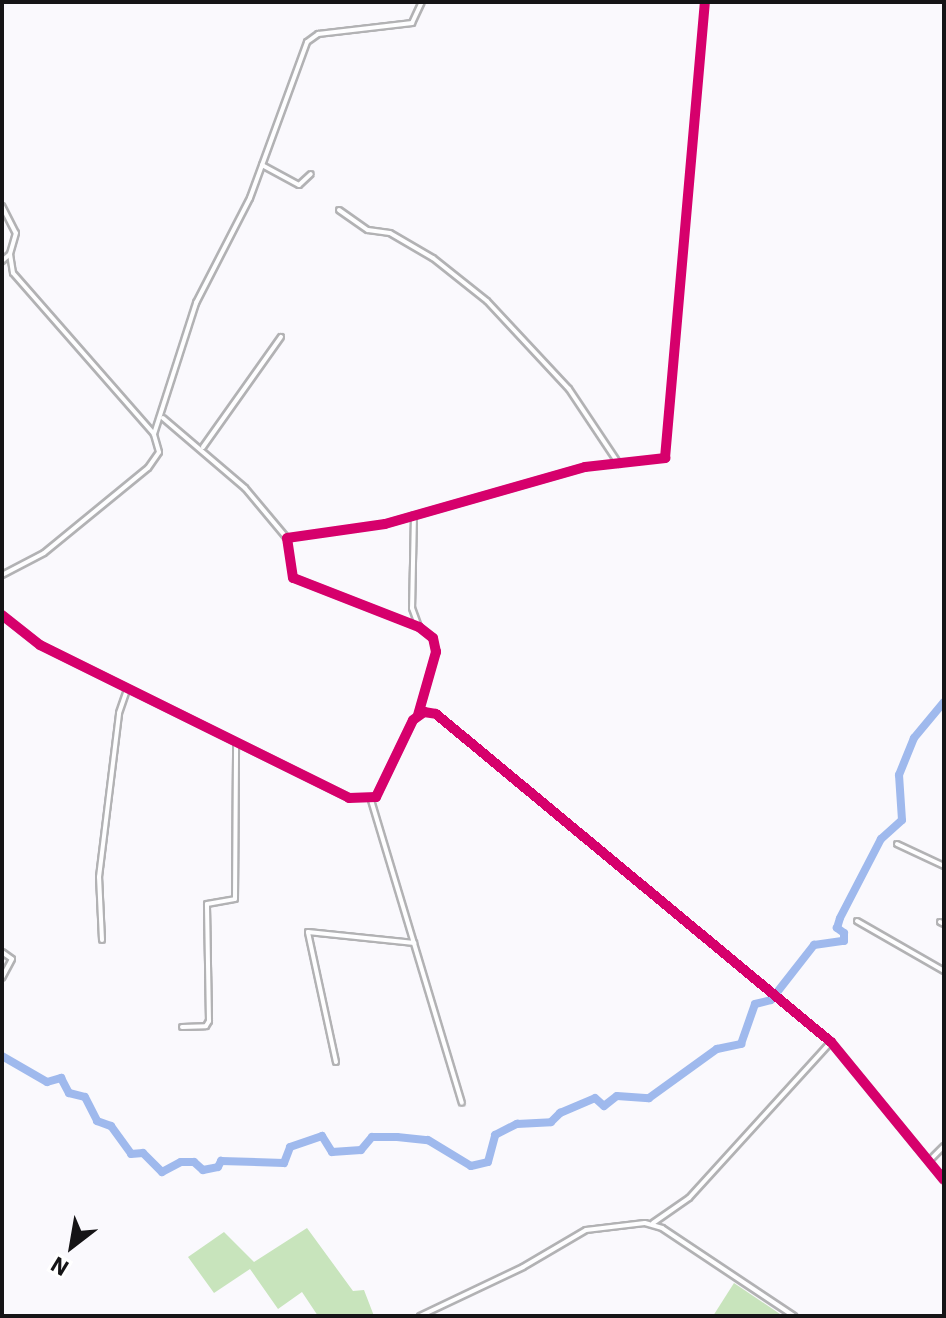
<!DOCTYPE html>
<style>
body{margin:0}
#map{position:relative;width:946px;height:1318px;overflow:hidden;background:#faf9fd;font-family:"IBM Plex Sans",sans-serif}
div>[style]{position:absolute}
.forest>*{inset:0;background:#c8e4bc}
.river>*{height:8px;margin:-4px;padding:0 4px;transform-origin:4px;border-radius:4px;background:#9fb9ed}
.roads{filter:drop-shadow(2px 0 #b2b2b4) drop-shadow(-2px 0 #b2b2b4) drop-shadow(0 2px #b2b2b4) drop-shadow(0 -2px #b2b2b4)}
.minor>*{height:4px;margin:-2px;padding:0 2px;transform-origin:2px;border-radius:2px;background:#fefeff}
.cycleway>*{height:10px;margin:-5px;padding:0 5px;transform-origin:5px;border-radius:5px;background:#d6006c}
span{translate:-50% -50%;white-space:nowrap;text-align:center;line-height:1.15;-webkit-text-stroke:7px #fff;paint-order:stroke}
.frame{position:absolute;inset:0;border:4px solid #151416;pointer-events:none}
.north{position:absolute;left:32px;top:1206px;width:80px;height:80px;-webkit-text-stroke:6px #fff;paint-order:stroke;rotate:211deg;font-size:22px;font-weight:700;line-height:32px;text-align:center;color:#151416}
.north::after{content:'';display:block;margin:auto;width:28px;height:36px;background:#151416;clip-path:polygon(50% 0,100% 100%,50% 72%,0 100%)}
</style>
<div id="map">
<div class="forest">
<i style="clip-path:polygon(307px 1228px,353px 1291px,364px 1290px,374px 1316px,318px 1316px,302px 1292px,278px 1309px,250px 1269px,214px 1293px,188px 1257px,224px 1232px,254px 1262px)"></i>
<i style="clip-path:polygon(734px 1283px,783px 1316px,713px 1316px)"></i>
</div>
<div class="river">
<i style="left:2px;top:1056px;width:52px;rotate:30deg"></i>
<i style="left:47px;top:1082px;width:15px;rotate:-16deg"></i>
<i style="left:61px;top:1078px;width:17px;rotate:62deg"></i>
<i style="left:69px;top:1093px;width:16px;rotate:14deg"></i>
<i style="left:85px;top:1097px;width:27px;rotate:63deg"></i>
<i style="left:97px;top:1121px;width:15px;rotate:20deg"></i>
<i style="left:111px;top:1126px;width:34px;rotate:54deg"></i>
<i style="left:131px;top:1154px;width:12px;rotate:-5deg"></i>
<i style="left:143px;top:1153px;width:27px;rotate:45deg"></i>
<i style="left:162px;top:1172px;width:21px;rotate:-28deg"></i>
<i style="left:181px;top:1162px;width:13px"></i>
<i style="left:194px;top:1162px;width:12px;rotate:42deg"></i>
<i style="left:203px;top:1170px;width:15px;rotate:-11deg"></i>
<i style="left:218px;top:1167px;width:7px;rotate:-63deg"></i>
<i style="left:221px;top:1161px;width:63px;rotate:1.8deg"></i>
<i style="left:284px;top:1163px;width:17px;rotate:-69deg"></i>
<i style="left:290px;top:1147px;width:34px;rotate:-19deg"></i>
<i style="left:322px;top:1136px;width:19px;rotate:58deg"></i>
<i style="left:332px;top:1152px;width:29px;rotate:-4deg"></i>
<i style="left:361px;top:1150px;width:17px;rotate:-50deg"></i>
<i style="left:372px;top:1137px;width:25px"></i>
<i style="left:397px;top:1137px;width:31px;rotate:6deg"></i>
<i style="left:428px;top:1140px;width:50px;rotate:31.2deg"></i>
<i style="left:471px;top:1166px;width:17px;rotate:-13deg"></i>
<i style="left:488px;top:1162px;width:28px;rotate:-75deg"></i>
<i style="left:495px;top:1135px;width:25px;rotate:-27deg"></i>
<i style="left:517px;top:1124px;width:34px;rotate:-3deg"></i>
<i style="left:551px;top:1122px;width:13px;rotate:-45deg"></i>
<i style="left:560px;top:1113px;width:38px;rotate:-23deg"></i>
<i style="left:595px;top:1098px;width:12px;rotate:42deg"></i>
<i style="left:604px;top:1106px;width:16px;rotate:-38deg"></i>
<i style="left:617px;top:1096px;width:32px;rotate:4deg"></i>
<i style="left:649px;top:1098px;width:84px;rotate:-35.8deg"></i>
<i style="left:717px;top:1049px;width:25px;rotate:-12deg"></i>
<i style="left:741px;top:1044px;width:42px;rotate:-70.7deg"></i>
<i style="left:755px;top:1004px;width:16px;rotate:-14deg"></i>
<i style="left:771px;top:1000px;width:70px;rotate:-52deg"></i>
<i style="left:814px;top:945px;width:30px;rotate:-8deg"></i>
<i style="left:844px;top:941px;width:8px;rotate:-90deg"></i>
<i style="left:844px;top:933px;width:9px;rotate:-144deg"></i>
<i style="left:837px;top:928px;width:10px;rotate:-73deg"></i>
<i style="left:840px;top:918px;width:89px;rotate:-62.6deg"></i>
<i style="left:881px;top:839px;width:28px;rotate:-42deg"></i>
<i style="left:902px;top:820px;width:45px;rotate:-93.8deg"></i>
<i style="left:899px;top:775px;width:40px;rotate:-68deg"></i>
<i style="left:914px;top:738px;width:47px;rotate:-50.2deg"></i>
</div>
<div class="roads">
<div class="minor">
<i style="left:262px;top:165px;width:42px;rotate:28.4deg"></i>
<i style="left:299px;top:185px;width:16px;rotate:-43deg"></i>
<i style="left:2px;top:206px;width:30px;rotate:63deg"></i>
<i style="left:16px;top:233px;width:22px;rotate:106deg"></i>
<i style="left:10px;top:254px;width:11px;rotate:139deg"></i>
<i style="left:339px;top:210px;width:35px;rotate:35deg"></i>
<i style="left:368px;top:230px;width:22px;rotate:8deg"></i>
<i style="left:390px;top:233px;width:50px;rotate:30.2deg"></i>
<i style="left:433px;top:258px;width:69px;rotate:38.5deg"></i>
<i style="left:487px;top:301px;width:120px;rotate:47deg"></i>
<i style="left:569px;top:389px;width:90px;rotate:56.3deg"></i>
<i style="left:163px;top:418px;width:108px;rotate:40.5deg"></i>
<i style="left:245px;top:488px;width:64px;rotate:50.1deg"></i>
<i style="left:154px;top:434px;width:138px;rotate:-72.2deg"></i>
<i style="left:196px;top:303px;width:118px;rotate:-62.8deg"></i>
<i style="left:250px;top:198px;width:166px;rotate:-69.9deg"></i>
<i style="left:307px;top:42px;width:14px;rotate:-36deg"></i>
<i style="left:318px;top:34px;width:95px;rotate:-6.7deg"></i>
<i style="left:412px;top:23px;width:23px;rotate:-65deg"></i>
<i style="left:203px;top:447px;width:135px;rotate:-54.7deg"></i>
<i style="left:414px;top:515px;width:93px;rotate:91.2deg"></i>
<i style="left:412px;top:608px;width:20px;rotate:70deg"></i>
<i style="left:2px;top:575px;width:47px;rotate:-27.6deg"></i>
<i style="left:44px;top:553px;width:134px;rotate:-39.3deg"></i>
<i style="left:148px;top:468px;width:19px;rotate:-55deg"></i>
<i style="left:159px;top:452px;width:19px;rotate:-106deg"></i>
<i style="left:154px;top:434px;width:214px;rotate:-131.2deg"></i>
<i style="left:13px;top:273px;width:19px;rotate:-99deg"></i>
<i style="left:2px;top:615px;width:48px;rotate:38.3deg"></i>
<i style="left:40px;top:645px;width:345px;rotate:26.3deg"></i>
<i style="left:349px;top:798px;width:27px;rotate:-2deg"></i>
<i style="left:376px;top:797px;width:85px;rotate:-64.3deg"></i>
<i style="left:413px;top:720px;width:14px;rotate:-36deg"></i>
<i style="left:424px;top:712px;width:12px;rotate:9deg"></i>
<i style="left:436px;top:714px;width:513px;rotate:39.71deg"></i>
<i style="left:831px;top:1042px;width:178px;rotate:50.7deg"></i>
<i style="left:418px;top:715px;width:66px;rotate:-74.1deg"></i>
<i style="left:436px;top:652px;width:14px;rotate:-102deg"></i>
<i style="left:433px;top:638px;width:18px;rotate:-142deg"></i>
<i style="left:419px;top:627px;width:135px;rotate:-158.7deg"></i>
<i style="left:293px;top:578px;width:40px;rotate:-98.5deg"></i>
<i style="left:287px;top:538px;width:99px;rotate:-8.1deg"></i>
<i style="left:385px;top:524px;width:208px;rotate:-15.9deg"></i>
<i style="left:585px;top:467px;width:81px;rotate:-6.4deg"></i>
<i style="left:665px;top:458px;width:458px;rotate:-85deg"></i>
<i style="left:371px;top:800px;width:316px;rotate:73.3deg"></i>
<i style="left:897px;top:844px;width:52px;rotate:25.1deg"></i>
<i style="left:857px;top:921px;width:100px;rotate:29.9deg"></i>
<i style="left:940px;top:922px;width:4px;rotate:27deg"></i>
<i style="left:102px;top:940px;width:63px;rotate:-92.7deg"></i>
<i style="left:99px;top:877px;width:165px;rotate:-83deg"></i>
<i style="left:119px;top:713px;width:24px;rotate:-71deg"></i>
<i style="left:2px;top:952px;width:12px;rotate:35deg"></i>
<i style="left:12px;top:959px;width:21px;rotate:118deg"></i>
<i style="left:182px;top:1027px;width:24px;rotate:-2deg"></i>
<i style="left:206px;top:1026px;width:6px;rotate:-59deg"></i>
<i style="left:209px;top:1021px;width:117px;rotate:-91deg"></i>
<i style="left:207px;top:904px;width:28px;rotate:-10deg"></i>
<i style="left:235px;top:899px;width:154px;rotate:-89.6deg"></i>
<i style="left:336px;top:1062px;width:133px;rotate:-102.2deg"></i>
<i style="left:308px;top:932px;width:107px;rotate:5.9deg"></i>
<i style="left:929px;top:1161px;width:21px;rotate:-45deg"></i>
<i style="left:653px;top:1223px;width:44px;rotate:-34.8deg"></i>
<i style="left:689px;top:1198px;width:211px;rotate:-47.7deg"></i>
<i style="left:420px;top:1316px;width:114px;rotate:-25.4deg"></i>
<i style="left:523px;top:1267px;width:73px;rotate:-30.4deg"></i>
<i style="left:586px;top:1230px;width:59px;rotate:-6.8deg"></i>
<i style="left:645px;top:1223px;width:18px;rotate:16deg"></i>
<i style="left:662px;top:1228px;width:159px;rotate:33.7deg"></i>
</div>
</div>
<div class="cycleway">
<i style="left:2px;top:615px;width:48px;rotate:38.3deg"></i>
<i style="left:40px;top:645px;width:345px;rotate:26.3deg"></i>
<i style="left:349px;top:798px;width:27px;rotate:-2deg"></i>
<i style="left:376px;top:797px;width:85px;rotate:-64.3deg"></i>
<i style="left:413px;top:720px;width:14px;rotate:-36deg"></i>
<i style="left:424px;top:712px;width:12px;rotate:9deg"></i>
<i style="left:436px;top:714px;width:513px;rotate:39.71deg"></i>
<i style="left:831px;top:1042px;width:178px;rotate:50.7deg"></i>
<i style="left:418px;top:715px;width:66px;rotate:-74.1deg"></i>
<i style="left:436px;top:652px;width:14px;rotate:-102deg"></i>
<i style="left:433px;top:638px;width:18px;rotate:-142deg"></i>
<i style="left:419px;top:627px;width:135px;rotate:-158.7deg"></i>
<i style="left:293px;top:578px;width:40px;rotate:-98.5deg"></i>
<i style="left:287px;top:538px;width:99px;rotate:-8.1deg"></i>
<i style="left:385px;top:524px;width:208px;rotate:-15.9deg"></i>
<i style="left:585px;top:467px;width:81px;rotate:-6.4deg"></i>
<i style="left:665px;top:458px;width:458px;rotate:-85deg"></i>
</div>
<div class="frame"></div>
<div class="north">N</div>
</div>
